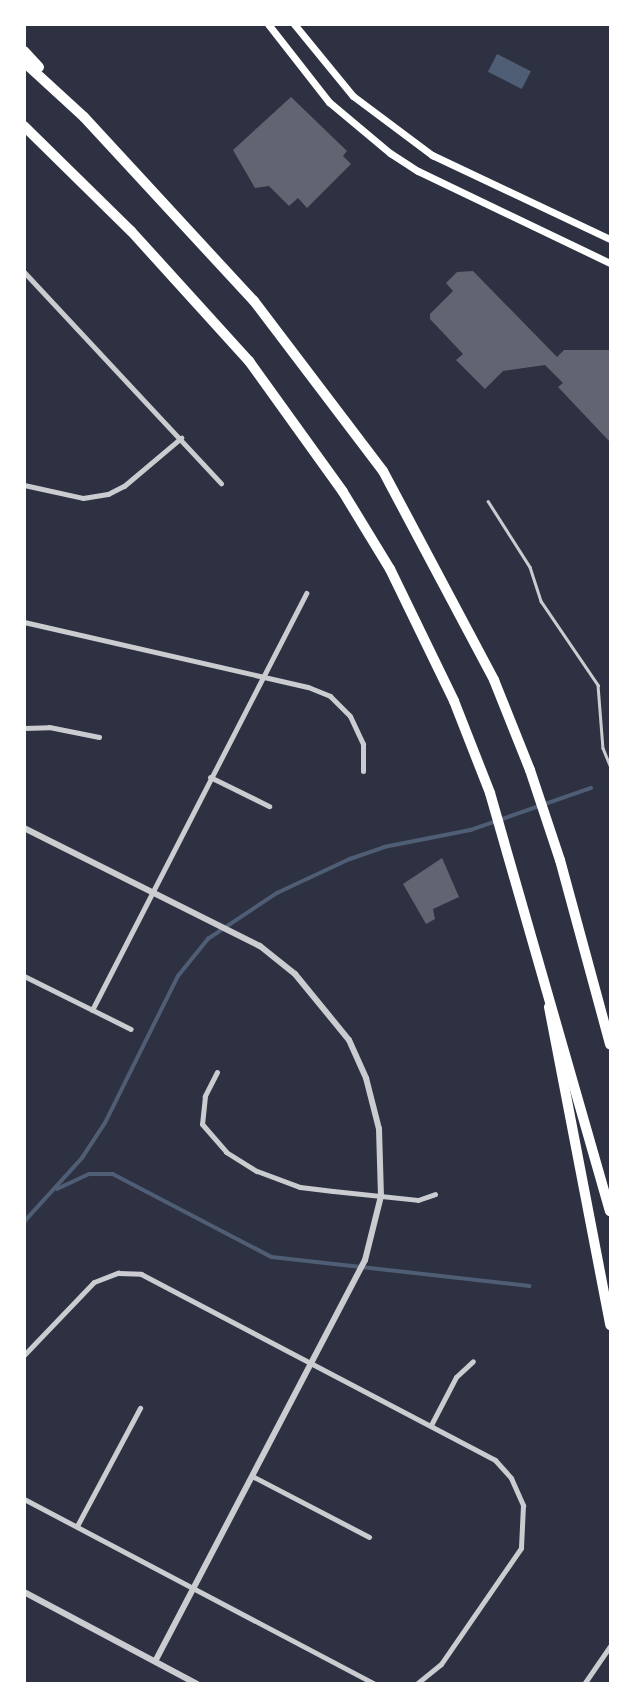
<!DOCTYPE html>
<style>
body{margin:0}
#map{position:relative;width:635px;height:1708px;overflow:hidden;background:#2d3142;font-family:Jost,sans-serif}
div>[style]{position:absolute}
.water>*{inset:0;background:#4f5d75;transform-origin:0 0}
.stream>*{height:3.5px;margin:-1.75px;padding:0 1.75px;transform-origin:1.75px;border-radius:1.75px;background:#4f5d75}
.building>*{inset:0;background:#626471}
.service>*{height:2.5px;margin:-1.25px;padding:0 1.25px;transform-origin:1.25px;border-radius:1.25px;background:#caccd0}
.minor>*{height:5px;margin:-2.5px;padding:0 2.5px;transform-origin:2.5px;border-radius:2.5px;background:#caccd0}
.tertiary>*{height:6px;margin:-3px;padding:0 3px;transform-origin:3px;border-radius:3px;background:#caccd0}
.secondary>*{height:7px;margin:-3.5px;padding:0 3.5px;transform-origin:3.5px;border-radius:3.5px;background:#fff}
.motorway>*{height:10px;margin:-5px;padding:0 5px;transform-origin:5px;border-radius:5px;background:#fff}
span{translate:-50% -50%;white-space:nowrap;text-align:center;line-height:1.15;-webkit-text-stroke:7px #fff;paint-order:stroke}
.frame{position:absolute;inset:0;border:26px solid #fff;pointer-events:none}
</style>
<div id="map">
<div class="water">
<i style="left:497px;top:54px;width:38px;height:20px;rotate:27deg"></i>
</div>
<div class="stream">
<i style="left:57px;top:1189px;width:35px;rotate:-25deg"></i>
<i style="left:89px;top:1174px;width:24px"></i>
<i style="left:113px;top:1174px;width:179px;rotate:27.6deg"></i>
<i style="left:272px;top:1257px;width:259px;rotate:6.4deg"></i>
<i style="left:24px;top:1222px;width:86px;rotate:-47.8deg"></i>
<i style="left:82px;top:1158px;width:42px;rotate:-56.7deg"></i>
<i style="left:105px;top:1123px;width:164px;rotate:-63.6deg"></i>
<i style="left:178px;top:976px;width:48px;rotate:-51deg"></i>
<i style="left:208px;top:939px;width:83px;rotate:-33.7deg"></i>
<i style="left:277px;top:893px;width:81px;rotate:-25deg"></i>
<i style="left:350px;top:859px;width:36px;rotate:-19deg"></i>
<i style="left:384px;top:847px;width:89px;rotate:-11.1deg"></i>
<i style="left:471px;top:830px;width:127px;rotate:-19.3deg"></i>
</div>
<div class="building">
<i style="clip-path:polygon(291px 97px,347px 151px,343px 156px,351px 164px,307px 208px,298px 198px,289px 206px,269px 186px,255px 188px,233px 150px)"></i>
<i style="clip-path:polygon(473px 271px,557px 357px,564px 350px,610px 350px,610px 442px,558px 387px,563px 383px,545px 365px,503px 371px,485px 389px,456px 360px,463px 354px,430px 319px,430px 314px,453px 291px,446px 283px,457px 272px)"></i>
<i style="clip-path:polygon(442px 858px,459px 897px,433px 909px,435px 919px,426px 924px,403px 884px)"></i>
</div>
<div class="service">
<i style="left:488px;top:501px;width:78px;rotate:57.5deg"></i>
<i style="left:530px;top:567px;width:36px;rotate:72deg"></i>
<i style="left:541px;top:601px;width:102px;rotate:55.8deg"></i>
<i style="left:598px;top:685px;width:63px;rotate:85.5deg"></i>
<i style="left:603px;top:748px;width:18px;rotate:68deg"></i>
</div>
<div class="minor">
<i style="left:24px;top:272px;width:289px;rotate:47deg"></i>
<i style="left:24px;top:485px;width:60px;rotate:12.4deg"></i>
<i style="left:83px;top:498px;width:25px;rotate:-9deg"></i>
<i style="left:108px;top:494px;width:18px;rotate:-27deg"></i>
<i style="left:124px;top:486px;width:75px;rotate:-40.1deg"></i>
<i style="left:24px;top:622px;width:291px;rotate:12.9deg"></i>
<i style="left:308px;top:687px;width:24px;rotate:22deg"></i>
<i style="left:330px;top:696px;width:28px;rotate:45deg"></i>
<i style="left:350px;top:716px;width:31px;rotate:65deg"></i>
<i style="left:363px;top:744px;width:27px;rotate:90deg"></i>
<i style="left:24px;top:728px;width:25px;rotate:-2deg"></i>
<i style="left:49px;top:727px;width:51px;rotate:11.3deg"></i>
<i style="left:210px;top:777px;width:66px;rotate:26.2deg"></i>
<i style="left:24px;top:976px;width:119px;rotate:26.4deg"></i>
<i style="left:92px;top:1010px;width:469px;rotate:-62.8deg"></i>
<i style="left:217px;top:1072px;width:27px;rotate:117deg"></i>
<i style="left:205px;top:1096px;width:28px;rotate:96deg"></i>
<i style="left:202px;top:1124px;width:37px;rotate:49deg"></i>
<i style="left:226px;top:1152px;width:36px;rotate:32deg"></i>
<i style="left:257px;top:1171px;width:46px;rotate:20.4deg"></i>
<i style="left:300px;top:1187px;width:33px;rotate:7deg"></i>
<i style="left:333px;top:1191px;width:85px;rotate:6deg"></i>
<i style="left:418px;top:1200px;width:18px;rotate:-19deg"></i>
<i style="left:24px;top:1355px;width:101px;rotate:-46.2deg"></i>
<i style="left:94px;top:1282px;width:26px;rotate:-21deg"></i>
<i style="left:118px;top:1273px;width:23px;rotate:2deg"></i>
<i style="left:141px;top:1274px;width:400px;rotate:27.7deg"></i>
<i style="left:495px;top:1460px;width:24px;rotate:48deg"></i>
<i style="left:511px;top:1478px;width:30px;rotate:66deg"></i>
<i style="left:523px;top:1505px;width:43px;rotate:92.7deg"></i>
<i style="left:521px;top:1548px;width:141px;rotate:124.6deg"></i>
<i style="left:441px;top:1664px;width:32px;rotate:141deg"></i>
<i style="left:431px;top:1425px;width:54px;rotate:-62.5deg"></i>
<i style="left:456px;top:1377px;width:23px;rotate:-43deg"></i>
<i style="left:252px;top:1476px;width:132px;rotate:27.5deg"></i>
<i style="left:24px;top:1499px;width:397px;rotate:27.8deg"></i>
<i style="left:77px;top:1526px;width:134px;rotate:-61.9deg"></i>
<i style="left:584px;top:1684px;width:46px;rotate:-55.6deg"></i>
</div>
<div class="tertiary">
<i style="left:24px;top:828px;width:264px;rotate:26.6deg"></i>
<i style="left:260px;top:946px;width:45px;rotate:38.7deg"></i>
<i style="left:295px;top:974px;width:85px;rotate:50.7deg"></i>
<i style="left:349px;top:1040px;width:42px;rotate:65.9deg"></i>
<i style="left:366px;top:1078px;width:53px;rotate:75.7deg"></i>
<i style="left:379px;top:1129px;width:67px;rotate:88.3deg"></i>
<i style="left:381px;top:1196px;width:66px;rotate:104deg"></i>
<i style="left:365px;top:1260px;width:453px;rotate:117.6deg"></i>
<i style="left:24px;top:1592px;width:196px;rotate:28deg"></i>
</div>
<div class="secondary">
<i style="left:268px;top:24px;width:99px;rotate:52deg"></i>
<i style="left:329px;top:102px;width:80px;rotate:39.9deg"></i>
<i style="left:390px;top:153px;width:33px;rotate:33deg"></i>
<i style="left:418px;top:171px;width:213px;rotate:25.6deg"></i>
<i style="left:294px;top:24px;width:93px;rotate:50.7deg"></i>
<i style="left:353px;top:96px;width:99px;rotate:36.8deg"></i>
<i style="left:432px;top:155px;width:197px;rotate:25.3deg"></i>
</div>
<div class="motorway">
<i style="left:24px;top:51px;width:22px;rotate:47deg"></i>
<i style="left:24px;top:62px;width:81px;rotate:42.5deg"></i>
<i style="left:84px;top:117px;width:251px;rotate:47.3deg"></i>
<i style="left:254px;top:301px;width:213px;rotate:52.8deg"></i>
<i style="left:383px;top:471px;width:237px;rotate:62deg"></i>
<i style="left:494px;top:680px;width:97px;rotate:68.2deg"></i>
<i style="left:530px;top:770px;width:95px;rotate:71.6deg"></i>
<i style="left:560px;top:860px;width:191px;rotate:74.8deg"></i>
<i style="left:24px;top:126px;width:150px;rotate:44.5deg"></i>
<i style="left:131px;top:231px;width:176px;rotate:47.8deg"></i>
<i style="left:249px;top:361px;width:161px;rotate:54.3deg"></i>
<i style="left:343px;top:492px;width:90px;rotate:58.6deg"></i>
<i style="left:390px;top:569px;width:147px;rotate:64.1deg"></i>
<i style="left:454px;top:701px;width:99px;rotate:68.6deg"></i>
<i style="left:490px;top:793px;width:435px;rotate:74deg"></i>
<i style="left:549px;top:1007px;width:324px;rotate:79.1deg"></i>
</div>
<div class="frame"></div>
</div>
